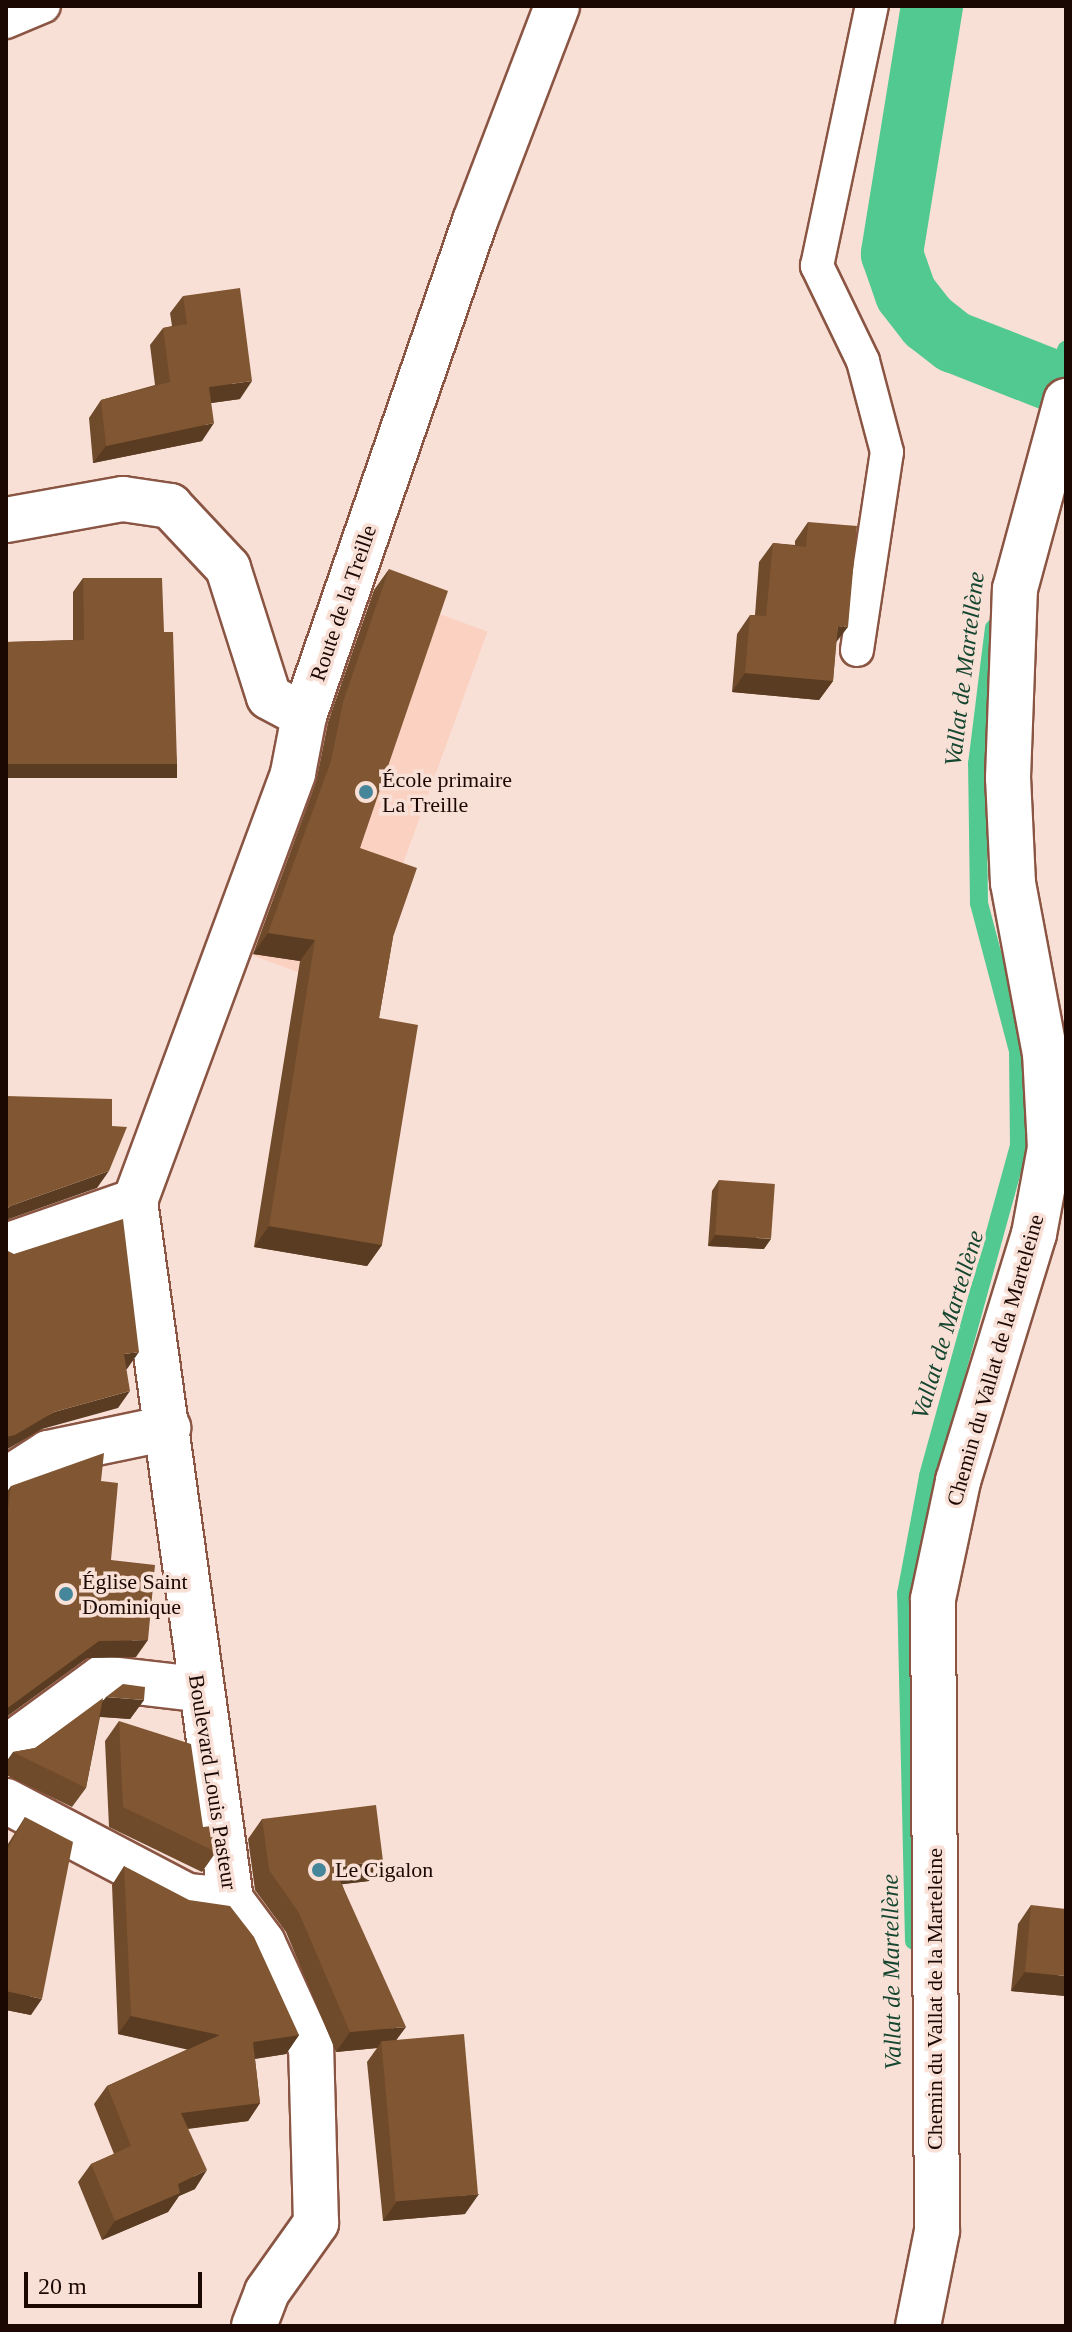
<!DOCTYPE html>
<meta charset="utf-8">
<style>
body{margin:0}
#map{position:relative;width:1072px;height:2332px;overflow:hidden;background:#f9e0d7;font-family:Georgia,serif}
div>[style]{position:absolute}
.built>*{inset:0;background:#fbd1c2;transform-origin:0 0}
.stream>*{height:18px;margin:-9px;padding:0 9px;transform-origin:9px;border-radius:9px;background:#52c991}
.canal>*{height:62px;margin:-31px;padding:0 31px;transform-origin:31px;border-radius:31px;background:#52c991}
.roads{filter:drop-shadow(2px 0 #8a5543) drop-shadow(-2px 0 #8a5543) drop-shadow(0 2px #8a5543) drop-shadow(0 -2px #8a5543)}
.lane>*{height:32px;margin:-16px;padding:0 16px;transform-origin:16px;border-radius:16px;background:#fff}
.street>*{height:44px;margin:-22px;padding:0 22px;transform-origin:22px;border-radius:22px;background:#fff}
.wall>*{inset:0;background:#6f4a2b}
.shaded-wall>*{inset:0;background:#5a3c23;transform-origin:0 0}
.building>*{inset:0;background:#815632;transform-origin:0 0}
.dots>*{width:22px;height:22px;translate:-50% -50%;box-sizing:border-box;border:4px solid #f9e0d7;border-radius:50%}
span{translate:-50% -50%;white-space:nowrap;text-align:center;line-height:1.15;-webkit-text-stroke:7px #f9e0d7;paint-order:stroke}
.street-label{font-size:22px;color:#1c0803}
.poi-label{font-size:22px;color:#1c0803}
.left{translate:0 -50%;text-align:left}
.water-label{font-size:24px;color:#15462f;font-style:italic}
.frame{position:absolute;inset:0;border:8px solid #1c0803;pointer-events:none}
.scale{position:absolute;left:24px;top:2272px;width:178px;height:36px;box-sizing:border-box;border:4px solid #1c0803;border-top:0;padding-left:10px;font-size:24px;line-height:28px;white-space:nowrap;color:#1c0803;-webkit-text-stroke:6px #f9e0d7;paint-order:stroke}
</style>
<div id="map">
<div class="built">
<i style="left:371px;top:589px;width:124px;height:385px;rotate:20deg"></i>
</div>
<div class="stream">
<i style="left:1049px;top:405px;width:58px;rotate:-72.8deg"></i>
<i style="left:914px;top:1941px;width:347px;rotate:-91.3deg"></i>
<i style="left:906px;top:1594px;width:120px;rotate:-79.4deg"></i>
<i style="left:928px;top:1476px;width:342px;rotate:-74.6deg"></i>
<i style="left:1019px;top:1146px;width:95px;rotate:-90.6deg"></i>
<i style="left:1018px;top:1051px;width:153px;rotate:-104.8deg"></i>
<i style="left:979px;top:903px;width:139px;rotate:-90.8deg"></i>
<i style="left:977px;top:764px;width:137px;rotate:-82.9deg"></i>
</div>
<div class="canal">
<i style="left:932px;top:6px;width:251px;rotate:99.2deg"></i>
<i style="left:892px;top:254px;width:42px;rotate:70.7deg"></i>
<i style="left:906px;top:294px;width:36px;rotate:52deg"></i>
<i style="left:928px;top:322px;width:33px;rotate:38deg"></i>
<i style="left:954px;top:342px;width:120px;rotate:21.4deg"></i>
</div>
<div class="roads">
<div class="lane">
<i style="left:6px;top:22px;width:41px;rotate:-22.8deg"></i>
<i style="left:857px;top:650px;width:200px;rotate:-81.4deg"></i>
<i style="left:887px;top:452px;width:94px;rotate:-104.8deg"></i>
<i style="left:863px;top:361px;width:106px;rotate:-115.8deg"></i>
<i style="left:817px;top:266px;width:266px;rotate:-78.1deg"></i>
</div>
<div class="street">
<i style="left:6px;top:520px;width:119px;rotate:-10.2deg"></i>
<i style="left:123px;top:499px;width:48px;rotate:8.5deg"></i>
<i style="left:170px;top:506px;width:85px;rotate:46.9deg"></i>
<i style="left:228px;top:568px;width:135px;rotate:72.4deg"></i>
<i style="left:269px;top:697px;width:40px;rotate:28deg"></i>
<i style="left:6px;top:1246px;width:137px;rotate:-19.2deg"></i>
<i style="left:6px;top:1480px;width:50px;rotate:-32.7deg"></i>
<i style="left:48px;top:1453px;width:123px;rotate:-11.8deg"></i>
<i style="left:6px;top:1748px;width:119px;rotate:-36.1deg"></i>
<i style="left:102px;top:1678px;width:96px;rotate:6.6deg"></i>
<i style="left:6px;top:1801px;width:204px;rotate:27.7deg"></i>
<i style="left:187px;top:1896px;width:44px;rotate:5.2deg"></i>
<i style="left:254px;top:2326px;width:36px;rotate:-69deg"></i>
<i style="left:267px;top:2292px;width:85px;rotate:-54.6deg"></i>
<i style="left:316px;top:2223px;width:175px;rotate:-91.6deg"></i>
<i style="left:311px;top:2048px;width:115px;rotate:-114.6deg"></i>
<i style="left:263px;top:1943px;width:54px;rotate:-126.7deg"></i>
<i style="left:231px;top:1900px;width:706px;rotate:-97.82deg"></i>
<i style="left:135px;top:1201px;width:456px;rotate:-69.7deg"></i>
<i style="left:293px;top:773px;width:58px;rotate:-79.1deg"></i>
<i style="left:304px;top:716px;width:524px;rotate:-70.94deg"></i>
<i style="left:475px;top:221px;width:230px;rotate:-69.1deg"></i>
<i style="left:918px;top:2326px;width:97px;rotate:-78.7deg"></i>
<i style="left:937px;top:2231px;width:632px;rotate:-90.36deg"></i>
<i style="left:933px;top:1599px;width:121px;rotate:-78deg"></i>
<i style="left:958px;top:1481px;width:258px;rotate:-72.9deg"></i>
<i style="left:1034px;top:1234px;width:87px;rotate:-79.5deg"></i>
<i style="left:1050px;top:1148px;width:94px;rotate:-93deg"></i>
<i style="left:1045px;top:1054px;width:174px;rotate:-100.6deg"></i>
<i style="left:1013px;top:883px;width:105px;rotate:-92.7deg"></i>
<i style="left:1008px;top:778px;width:189px;rotate:-87.9deg"></i>
<i style="left:1015px;top:589px;width:195px;rotate:-74.8deg"></i>
</div>
</div>
<div class="wall">
<i style="clip-path:polygon(183px 296px,240px 399px,211px 403px,202px 441px,93px 463px,89px 418px,101px 400px,155px 385px,150px 345px,163px 328px,172px 326px,170px 313px)"></i>
<i style="clip-path:polygon(808px 522px,836px 643px,833px 681px,819px 700px,732px 692px,737px 634px,750px 615px,755px 615px,759px 562px,773px 543px,795px 545px,795px 541px)"></i>
<i style="clip-path:polygon(389px 569px,360px 848px,393px 937px,379px 1018px,382px 1245px,367px 1266px,254px 1247px,300px 961px,253px 954px,316px 782px,328px 722px,374px 590px)"></i>
<i style="clip-path:polygon(83px 578px,164px 632px,177px 764px,167px 778px,6px 778px,6px 642px,73px 640px,73px 592px)"></i>
<i style="clip-path:polygon(719px 1180px,764px 1249px,708px 1246px,712px 1191px)"></i>
<i style="clip-path:polygon(101px 1481px,111px 1560px,136px 1657px,87px 1658px,6px 1717px,6px 1493px,11px 1486px)"></i>
<i style="clip-path:polygon(103px 1700px,144px 1700px,130px 1719px,100px 1717px,86px 1788px,72px 1807px,6px 1775px,6px 1762px,13px 1752px,35px 1748px)"></i>
<i style="clip-path:polygon(119px 1721px,216px 1852px,202px 1872px,109px 1827px,105px 1741px)"></i>
<i style="clip-path:polygon(25px 1817px,31px 2015px,6px 2010px,6px 1847px)"></i>
<i style="clip-path:polygon(262px 1819px,369px 1881px,342px 1884px,396px 2041px,465px 2214px,383px 2221px,367px 2062px,377px 2048px,336px 2052px,286px 1932px,255px 1890px,248px 1839px)"></i>
<i style="clip-path:polygon(124px 1866px,299px 2035px,286px 2054px,255px 2059px,260px 2103px,248px 2121px,188px 2129px,195px 2189px,179px 2196px,168px 2212px,102px 2240px,78px 2182px,91px 2164px,114px 2154px,94px 2104px,107px 2086px,188px 2049px,118px 2034px,112px 1885px)"></i>
<i style="clip-path:polygon(1031px 1905px,1066px 1996px,1011px 1991px,1018px 1924px)"></i>
</div>
<div class="shaded-wall">
<i style="clip-path:polygon(252px 381px,240px 399px,197px 405px,209px 387px)"></i>
<i style="clip-path:polygon(214px 423px,202px 441px,93px 463px,106px 446px)"></i>
<i style="clip-path:polygon(838px 626px,848px 627px,834px 645px)"></i>
<i style="clip-path:polygon(745px 673px,833px 681px,819px 700px,732px 692px)"></i>
<i style="left:6px;top:764px;width:171px;height:14px"></i>
<i style="clip-path:polygon(268px 933px,315px 940px,300px 961px,253px 954px)"></i>
<i style="clip-path:polygon(109px 1171px,97px 1188px,6px 1220px,6px 1210px,10px 1206px)"></i>
<i style="clip-path:polygon(269px 1226px,382px 1245px,367px 1266px,254px 1247px)"></i>
<i style="clip-path:polygon(715px 1235px,771px 1239px,764px 1249px,708px 1246px)"></i>
<i style="clip-path:polygon(139px 1352px,127px 1369px,112px 1371px,124px 1354px)"></i>
<i style="clip-path:polygon(130px 1391px,118px 1408px,42px 1429px,6px 1450px,6px 1437px,54px 1412px)"></i>
<i style="clip-path:polygon(148px 1640px,136px 1657px,87px 1658px,6px 1717px,6px 1709px,99px 1641px)"></i>
<i style="clip-path:polygon(106px 1697px,144px 1700px,130px 1719px,92px 1716px)"></i>
<i style="clip-path:polygon(383px 1861px,369px 1881px,320px 1887px,334px 1867px)"></i>
<i style="clip-path:polygon(1025px 1972px,1066px 1976px,1066px 1996px,1011px 1991px)"></i>
<i style="clip-path:polygon(6px 1991px,42px 1999px,31px 2015px,6px 2010px)"></i>
<i style="clip-path:polygon(131px 2016px,220px 2035px,207px 2054px,118px 2034px)"></i>
<i style="clip-path:polygon(406px 2027px,392px 2046px,381px 2042px,377px 2048px,336px 2052px,350px 2032px)"></i>
<i style="clip-path:polygon(299px 2035px,286px 2054px,240px 2061px,253px 2042px)"></i>
<i style="clip-path:polygon(260px 2103px,248px 2121px,168px 2131px,181px 2113px)"></i>
<i style="clip-path:polygon(207px 2170px,195px 2189px,179px 2196px,168px 2212px,102px 2240px,115px 2221px,178px 2184px)"></i>
<i style="clip-path:polygon(479px 2194px,465px 2214px,383px 2221px,397px 2201px)"></i>
</div>
<div class="building">
<i style="clip-path:polygon(240px 288px,252px 381px,209px 387px,214px 423px,106px 446px,101px 400px,170px 382px,163px 328px,187px 324px,183px 296px)"></i>
<i style="clip-path:polygon(808px 522px,857px 526px,848px 627px,838px 626px,833px 681px,745px 673px,750px 615px,766px 616px,773px 543px,806px 547px)"></i>
<i style="clip-path:polygon(389px 569px,448px 591px,360px 848px,417px 868px,393px 937px,379px 1018px,418px 1025px,382px 1245px,269px 1226px,315px 940px,268px 933px,331px 761px,343px 702px)"></i>
<i style="clip-path:polygon(83px 578px,162px 578px,164px 632px,173px 632px,177px 764px,6px 764px,6px 642px,84px 640px)"></i>
<i style="clip-path:polygon(6px 1096px,112px 1099px,112px 1126px,127px 1127px,109px 1171px,10px 1206px,6px 1210px)"></i>
<i style="left:719px;top:1180px;width:56px;height:55px;rotate:4deg"></i>
<i style="clip-path:polygon(123px 1219px,139px 1352px,124px 1354px,130px 1391px,54px 1412px,15px 1435px,6px 1437px,6px 1250px,14px 1254px)"></i>
<i style="clip-path:polygon(104px 1453px,101px 1481px,118px 1483px,111px 1560px,155px 1565px,148px 1640px,99px 1641px,6px 1709px,6px 1524px,11px 1486px)"></i>
<i style="clip-path:polygon(123px 1684px,145px 1687px,144px 1700px,106px 1697px)"></i>
<i style="clip-path:polygon(103px 1698px,86px 1788px,13px 1752px,35px 1748px)"></i>
<i style="clip-path:polygon(119px 1721px,191px 1744px,203px 1827px,212px 1826px,216px 1852px,123px 1807px)"></i>
<i style="clip-path:polygon(376px 1805px,383px 1861px,334px 1867px,406px 2027px,350px 2032px,299px 1913px,269px 1870px,262px 1819px)"></i>
<i style="clip-path:polygon(25px 1817px,73px 1842px,42px 1999px,6px 1991px,6px 1852px)"></i>
<i style="clip-path:polygon(124px 1866px,189px 1900px,230px 1906px,254px 1937px,299px 2035px,253px 2042px,260px 2103px,181px 2113px,207px 2170px,178px 2184px,180px 2193px,115px 2221px,91px 2164px,131px 2146px,107px 2086px,220px 2035px,131px 2016px)"></i>
<i style="clip-path:polygon(1031px 1905px,1066px 1909px,1066px 1976px,1025px 1972px)"></i>
<i style="left:464px;top:2034px;width:161px;height:83px;rotate:85deg"></i>
</div>
<div class="dots">
<i style="left:366px;top:792px;background:#46869a"></i>
<i style="left:66px;top:1594px;background:#46869a"></i>
<i style="left:319px;top:1870px;background:#46869a"></i>
</div>
<div class="street-label">
<span style="left:343px;top:603px;rotate:-71deg">Route de la Treille</span>
<span style="left:995px;top:1360px;rotate:-74deg">Chemin du Vallat de la Marteleine</span>
<span style="left:213px;top:1782px;rotate:81deg">Boulevard Louis Pasteur</span>
<span style="left:935px;top:1999px;rotate:-90deg">Chemin du Vallat de la Marteleine</span>
</div>
<div class="poi-label">
<span class="left" style="left:382px;top:792px">École primaire<br>La Treille</span>
<span class="left" style="left:82px;top:1594px">Église Saint<br>Dominique</span>
<span class="left" style="left:335px;top:1870px">Le Cigalon</span>
</div>
<div class="water-label">
<span style="left:965px;top:669px;rotate:-83deg">Vallat de Martellène</span>
<span style="left:948px;top:1325px;rotate:-73deg">Vallat de Martellène</span>
<span style="left:892px;top:1972px;rotate:-91deg">Vallat de Martellène</span>
</div>
<div class="frame"></div>
<div class="scale">20 m</div>
</div>
